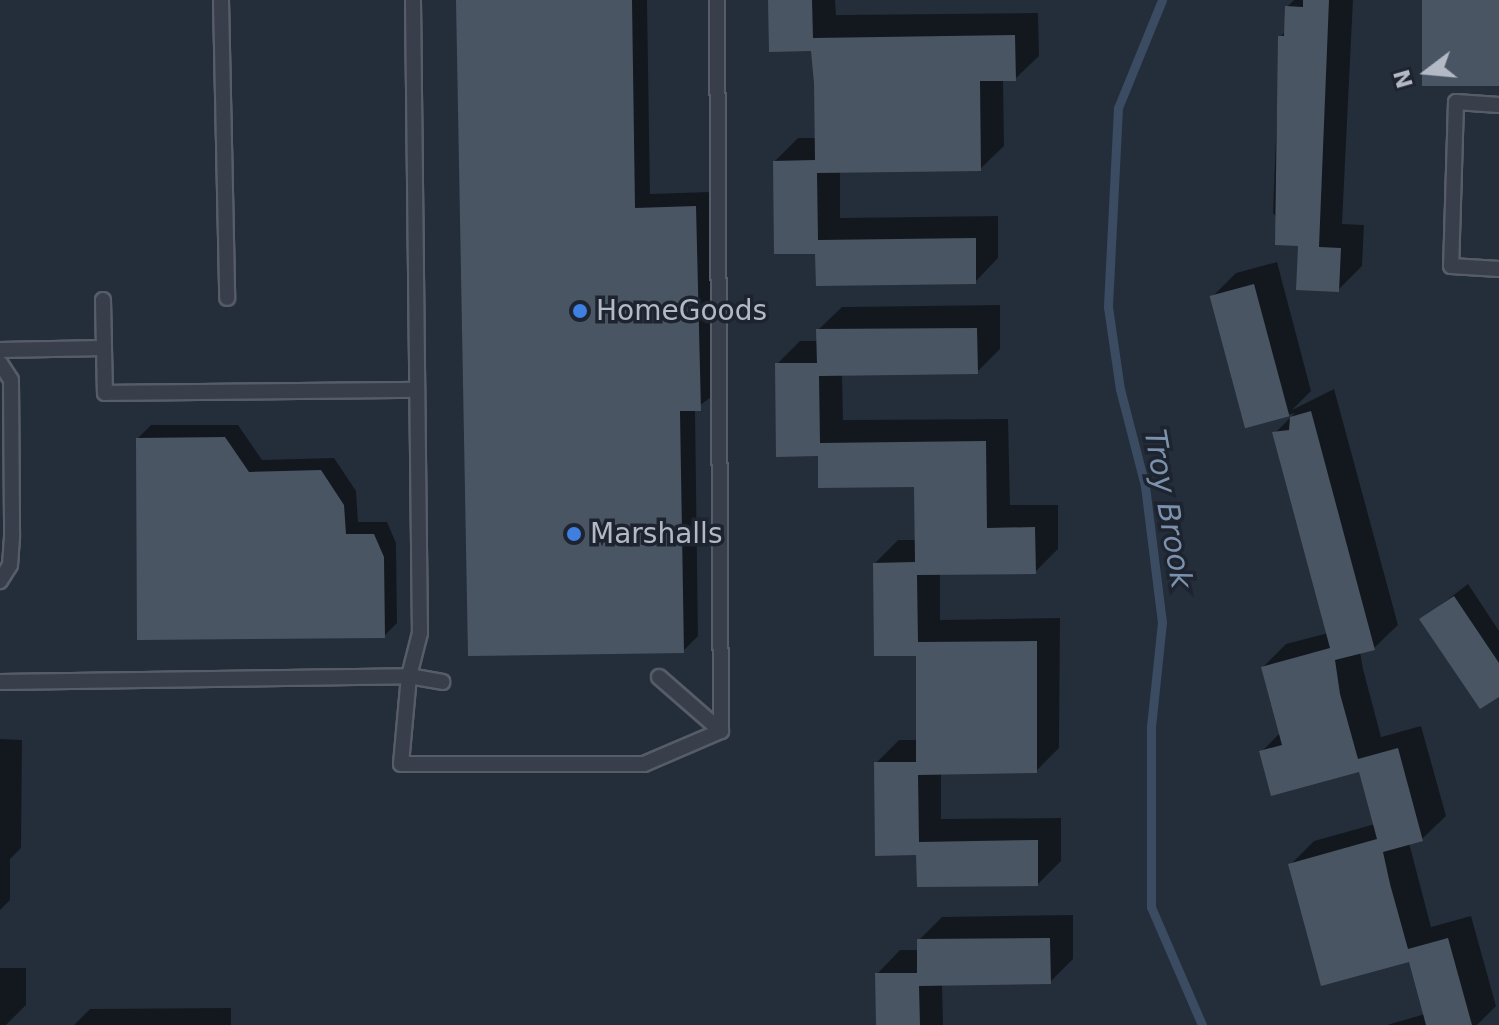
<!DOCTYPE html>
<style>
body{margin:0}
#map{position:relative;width:1499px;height:1025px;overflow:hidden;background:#242e3a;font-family:"DejaVu Sans",sans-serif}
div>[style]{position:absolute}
.shadow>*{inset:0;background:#0007}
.stream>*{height:9px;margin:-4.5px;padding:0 4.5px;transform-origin:4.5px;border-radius:4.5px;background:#3a4b62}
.building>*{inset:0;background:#4a5563;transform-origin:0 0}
.roads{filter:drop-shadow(2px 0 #565d68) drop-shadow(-2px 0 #565d68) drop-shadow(0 2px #565d68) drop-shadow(0 -2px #565d68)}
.service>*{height:14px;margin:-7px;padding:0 7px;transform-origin:7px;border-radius:7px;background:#383f4a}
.dots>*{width:22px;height:22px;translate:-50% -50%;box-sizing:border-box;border:4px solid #1d242f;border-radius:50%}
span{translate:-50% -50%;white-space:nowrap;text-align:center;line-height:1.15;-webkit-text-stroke:7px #1d242f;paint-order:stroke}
.poi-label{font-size:28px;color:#b3bac6}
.left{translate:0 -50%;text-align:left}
.water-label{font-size:30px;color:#7c91ab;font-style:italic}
.north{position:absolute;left:1387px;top:32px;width:80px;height:80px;-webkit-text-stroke:6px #1d242f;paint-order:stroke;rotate:254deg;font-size:22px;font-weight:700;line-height:32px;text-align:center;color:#b3bac6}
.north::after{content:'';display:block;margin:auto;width:28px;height:36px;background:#b3bac6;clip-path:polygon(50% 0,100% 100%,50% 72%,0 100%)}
</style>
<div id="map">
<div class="shadow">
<i style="clip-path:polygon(458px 0,647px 0,650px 194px,710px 192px,715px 394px,695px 409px,698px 636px,683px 651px)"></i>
<i style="clip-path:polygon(770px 0,835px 0,836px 15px,1038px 13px,1039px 56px,1015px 79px,1003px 79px,1004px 146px,980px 169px,840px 171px,840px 218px,998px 216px,998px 258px,975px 282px,817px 252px,775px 161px,798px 138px,816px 138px,813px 49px)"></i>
<i style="clip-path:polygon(1294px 0,1353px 0,1342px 224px,1364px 225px,1362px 266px,1338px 290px,1273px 213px,1280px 37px,1286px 31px,1287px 7px)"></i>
<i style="clip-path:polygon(1277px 262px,1311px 391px,1292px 410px,1334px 389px,1398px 625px,1374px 648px,1360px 652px,1363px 669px,1381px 737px,1421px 726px,1446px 816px,1422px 839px,1409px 843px,1431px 927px,1471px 916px,1496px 1006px,1477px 1025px,1387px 1025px,1425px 1014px,1410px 960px,1291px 864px,1314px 841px,1375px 824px,1360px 770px,1261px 752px,1280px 733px,1263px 667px,1286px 644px,1328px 633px,1275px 433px,1295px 413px,1247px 425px,1213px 296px,1236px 273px)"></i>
<i style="clip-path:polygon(1000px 305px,1000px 349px,977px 372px,842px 373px,843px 420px,1008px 419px,1010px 505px,1058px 505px,1058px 549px,1035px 572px,940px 573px,940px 620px,1060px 618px,1059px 748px,1036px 771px,941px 772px,941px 819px,1061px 818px,1061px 861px,1038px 884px,918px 853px,876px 763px,899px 740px,918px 740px,917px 653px,875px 563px,898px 540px,916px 540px,916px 485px,820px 454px,777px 364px,800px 341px,819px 341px,818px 330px,842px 307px)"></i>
<i style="clip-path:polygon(151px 425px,238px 425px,262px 460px,334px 458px,356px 491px,358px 522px,387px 522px,396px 543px,397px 623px,384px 636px,138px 438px)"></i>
<i style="clip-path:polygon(1468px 584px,1499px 631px,1499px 695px,1422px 619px)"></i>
<i style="clip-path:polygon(0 739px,22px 740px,21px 848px,10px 859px,10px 900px,0 910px)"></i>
<i style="clip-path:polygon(1073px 915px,1073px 959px,1050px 982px,942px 984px,943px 1025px,878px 1025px,877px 974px,900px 950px,919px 950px,919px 940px,942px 917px)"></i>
<i style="clip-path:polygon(0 968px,26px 968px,26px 1005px,6px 1025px,0 1025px)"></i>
<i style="clip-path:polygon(231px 1008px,231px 1025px,74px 1025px,90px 1009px)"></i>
</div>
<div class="stream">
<i style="left:1162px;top:0;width:117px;rotate:112.2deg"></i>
<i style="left:1118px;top:108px;width:199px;rotate:92.9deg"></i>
<i style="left:1108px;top:307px;width:83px;rotate:81.7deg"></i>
<i style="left:1120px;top:389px;width:100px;rotate:75.5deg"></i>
<i style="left:1145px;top:486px;width:137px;rotate:82.9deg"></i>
<i style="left:1162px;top:622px;width:106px;rotate:96deg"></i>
<i style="left:1151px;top:727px;width:180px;rotate:90deg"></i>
<i style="left:1151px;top:907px;width:129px;rotate:66.6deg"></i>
</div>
<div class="building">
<i style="clip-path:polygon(456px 0,632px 0,635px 208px,696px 206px,701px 411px,680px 411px,684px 653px,468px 656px)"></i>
<i style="clip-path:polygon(768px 0,812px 0,813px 38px,1015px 35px,1016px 81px,980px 81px,981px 171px,817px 173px,818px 240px,976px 238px,976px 284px,816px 286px,815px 254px,774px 254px,773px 161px,815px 160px,814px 83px,811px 51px,769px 52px)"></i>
<i style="clip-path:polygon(1303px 0,1329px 0,1319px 247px,1341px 248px,1339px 292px,1296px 290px,1298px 246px,1275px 245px,1278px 36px,1284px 36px,1285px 6px,1303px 7px)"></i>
<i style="left:1422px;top:0;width:77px;height:86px"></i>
<i style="left:1254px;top:284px;width:137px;height:46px;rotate:75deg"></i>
<i style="clip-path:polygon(977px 328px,978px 374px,819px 376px,820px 443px,986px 441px,987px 528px,1035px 527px,1036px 574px,917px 575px,918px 642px,1037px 641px,1037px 773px,918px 775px,919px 842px,1038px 840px,1038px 886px,917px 887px,916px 855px,875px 856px,874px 762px,916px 762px,916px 656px,874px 656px,873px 563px,915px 562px,914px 487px,818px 488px,818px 456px,776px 457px,775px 363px,817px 363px,816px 329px)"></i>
<i style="clip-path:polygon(1311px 411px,1375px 650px,1335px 660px,1340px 694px,1358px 759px,1398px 748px,1423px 841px,1383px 852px,1390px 884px,1408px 949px,1448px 938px,1472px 1025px,1426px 1025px,1409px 962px,1321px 986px,1288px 864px,1377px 839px,1359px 772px,1271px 796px,1259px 751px,1282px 745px,1261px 667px,1330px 648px,1272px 432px,1289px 430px,1290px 417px)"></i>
<i style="clip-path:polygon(225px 437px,249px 472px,321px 470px,344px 505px,346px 534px,374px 534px,384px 557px,385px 638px,137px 640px,136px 438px)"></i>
<i style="clip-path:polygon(1454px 596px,1499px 663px,1499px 697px,1480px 709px,1419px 619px)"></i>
<i style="clip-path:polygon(1050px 938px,1051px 984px,919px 986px,920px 1025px,876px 1025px,875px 973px,917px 973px,917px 939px)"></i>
</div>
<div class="roads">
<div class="service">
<i style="left:221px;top:0;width:298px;rotate:88.8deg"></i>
<i style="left:413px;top:0;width:633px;rotate:89.37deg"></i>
<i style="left:420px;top:633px;width:44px;rotate:104.3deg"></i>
<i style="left:409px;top:676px;width:88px;rotate:95.2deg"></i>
<i style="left:401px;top:764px;width:243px"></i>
<i style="left:644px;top:764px;width:84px;rotate:-23.2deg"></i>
<i style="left:717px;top:0;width:731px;rotate:89.69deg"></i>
<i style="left:1499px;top:105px;width:43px;rotate:-176deg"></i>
<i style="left:1456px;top:102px;width:164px;rotate:91.7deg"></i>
<i style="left:1451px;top:266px;width:48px;rotate:3.6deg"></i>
<i style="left:103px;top:300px;width:93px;rotate:88.8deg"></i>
<i style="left:105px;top:393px;width:312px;rotate:-0.6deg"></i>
<i style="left:0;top:350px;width:104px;rotate:-1.1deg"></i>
<i style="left:0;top:363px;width:20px;rotate:57deg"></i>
<i style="left:11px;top:380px;width:157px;rotate:89.6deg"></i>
<i style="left:12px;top:537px;width:28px;rotate:94deg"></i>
<i style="left:10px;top:565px;width:19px;rotate:122deg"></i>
<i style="left:659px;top:677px;width:82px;rotate:41.1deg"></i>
<i style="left:0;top:682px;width:409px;rotate:-0.8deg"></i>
<i style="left:409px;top:676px;width:34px;rotate:10deg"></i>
</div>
</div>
<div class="dots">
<i style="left:580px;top:311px;background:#3f7fe0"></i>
<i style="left:574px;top:534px;background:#3f7fe0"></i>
</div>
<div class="poi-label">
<span class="left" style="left:596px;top:311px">HomeGoods</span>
<span class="left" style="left:590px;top:534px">Marshalls</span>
</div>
<div class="water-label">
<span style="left:1168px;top:509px;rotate:80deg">Troy Brook</span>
</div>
<div class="north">N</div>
</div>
